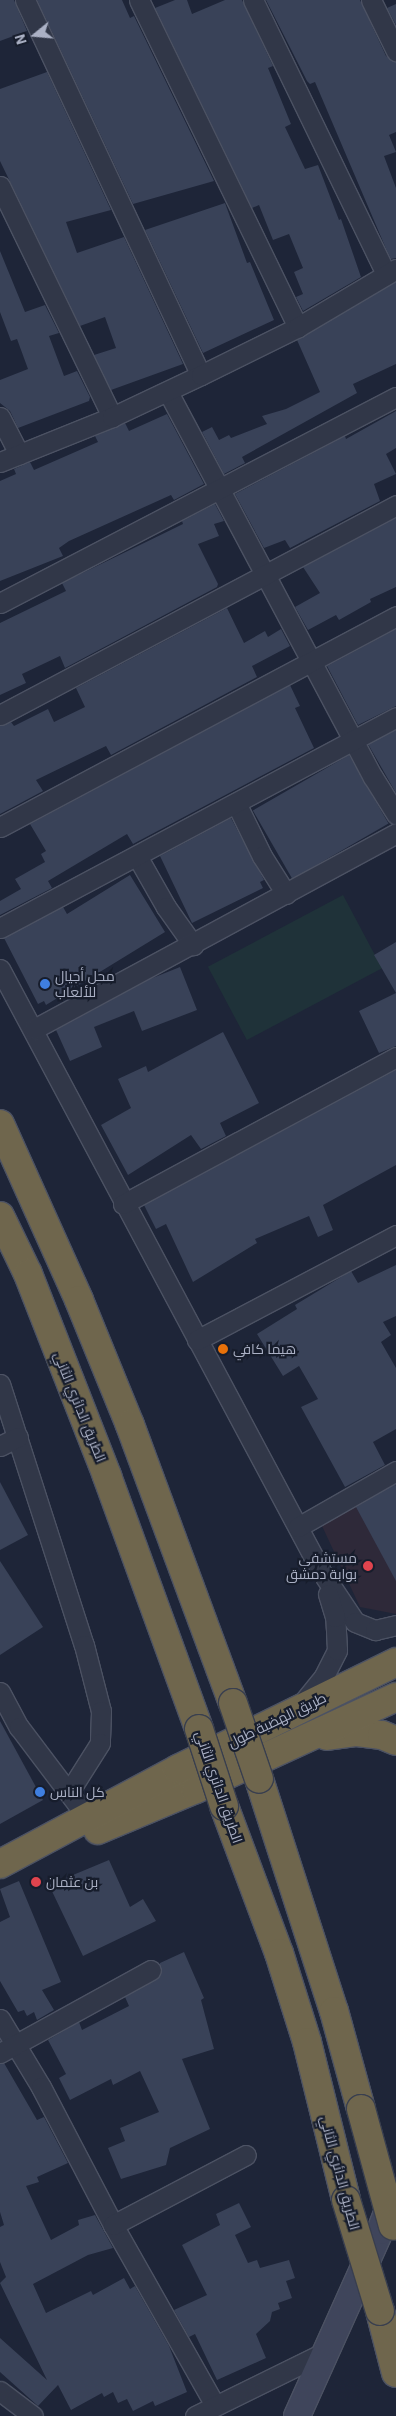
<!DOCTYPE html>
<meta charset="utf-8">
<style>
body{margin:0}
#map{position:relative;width:396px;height:2416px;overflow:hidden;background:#1e2538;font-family:"IBM Plex Sans",Cairo,sans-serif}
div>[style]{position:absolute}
.medical>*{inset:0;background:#2e2939}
.green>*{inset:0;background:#1f3239;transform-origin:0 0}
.building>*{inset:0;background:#394258;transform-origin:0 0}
.roads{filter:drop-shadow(1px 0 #4c5263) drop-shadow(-1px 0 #4c5263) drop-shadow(0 1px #4c5263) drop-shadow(0 -1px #4c5263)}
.street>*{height:19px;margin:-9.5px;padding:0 9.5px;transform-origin:9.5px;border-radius:9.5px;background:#313748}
.secondary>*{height:26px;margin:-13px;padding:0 13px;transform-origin:13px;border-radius:13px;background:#3f455b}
.highway>*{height:28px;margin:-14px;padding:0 14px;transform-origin:14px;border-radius:14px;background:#6f664d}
.bridges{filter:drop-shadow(1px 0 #393f4f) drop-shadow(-1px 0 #393f4f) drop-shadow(0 1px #393f4f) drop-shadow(0 -1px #393f4f)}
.highway-bridge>*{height:28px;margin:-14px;padding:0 14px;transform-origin:14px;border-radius:14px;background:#6f664d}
.dots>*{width:14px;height:14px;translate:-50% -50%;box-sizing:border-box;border:2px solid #171d2c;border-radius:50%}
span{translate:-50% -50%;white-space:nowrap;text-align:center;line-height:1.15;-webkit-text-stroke:4.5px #171d2c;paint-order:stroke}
.poi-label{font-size:14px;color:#abb1c5}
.left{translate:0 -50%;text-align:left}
.right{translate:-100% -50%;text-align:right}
.street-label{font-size:14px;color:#abb1c5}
.north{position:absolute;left:10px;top:10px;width:50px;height:50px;-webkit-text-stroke:4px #171d2c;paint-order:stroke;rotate:253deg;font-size:14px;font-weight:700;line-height:20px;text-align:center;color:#abb1c5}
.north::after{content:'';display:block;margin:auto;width:18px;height:22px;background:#abb1c5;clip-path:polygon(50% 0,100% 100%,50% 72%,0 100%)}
</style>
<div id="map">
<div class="medical">
<i style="clip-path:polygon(396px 1482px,396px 1614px,360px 1607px,322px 1526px)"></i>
</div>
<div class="green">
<i style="left:343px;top:895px;width:83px;height:153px;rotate:62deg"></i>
</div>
<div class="building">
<i style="clip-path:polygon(0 0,14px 0,27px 31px,0 41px)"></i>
<i style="clip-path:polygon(37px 0,122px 0,130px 18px,134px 16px,214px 181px,133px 204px)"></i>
<i style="clip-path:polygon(175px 0,187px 0,192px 14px,225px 0,242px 0,273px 66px,268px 68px,291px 124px,285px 127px,305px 169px,318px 165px,339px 220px,341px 219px,361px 277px,303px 311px,296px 297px,303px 294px,294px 272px,303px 268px,289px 234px,273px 240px,259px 205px,252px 208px,155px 8px)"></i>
<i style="clip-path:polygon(266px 0,360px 0,386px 56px,396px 62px,396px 132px,389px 135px,396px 152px,384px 156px,396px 188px,396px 258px,391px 259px,387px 251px,315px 82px,310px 84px,307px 81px)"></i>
<i style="clip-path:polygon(396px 4px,396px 25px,387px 8px)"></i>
<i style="clip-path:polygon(47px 72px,111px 210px,66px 222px,77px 253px,124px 237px,183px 364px,111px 390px,94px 355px,116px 348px,105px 317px,80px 326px,0 161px,0 89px)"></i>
<i style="clip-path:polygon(225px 203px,247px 263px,250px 262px,274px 320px,203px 353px,145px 230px)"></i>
<i style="clip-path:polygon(0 251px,25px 312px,45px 305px,59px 333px,49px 336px,64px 376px,77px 371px,90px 397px,89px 401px,18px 428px,10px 411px,0 403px,0 380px,28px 369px,17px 339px,11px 341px,0 312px)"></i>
<i style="clip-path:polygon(396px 282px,396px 364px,353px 384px,357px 393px,242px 457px,245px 463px,224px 474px,202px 432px,212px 427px,219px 440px,229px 435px,231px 438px,267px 424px,262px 416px,286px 409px,320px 392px,297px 340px)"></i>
<i style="clip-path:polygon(396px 411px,396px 448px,386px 454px,396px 474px,374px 484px,380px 501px,290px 548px,285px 540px,264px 548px,235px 494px,345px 436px,346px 439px)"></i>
<i style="clip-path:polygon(167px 414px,204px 484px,174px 500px,171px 495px,69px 541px,59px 548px,63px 556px,0 581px,0 481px,16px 474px,14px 469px,30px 462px,34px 470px,98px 442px,95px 436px,125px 423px,129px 431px)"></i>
<i style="clip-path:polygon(215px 504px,224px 521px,214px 524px,219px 536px,198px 544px,218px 584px,217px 587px,65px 668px,60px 656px,22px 674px,26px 683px,0 695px,0 623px,66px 591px,62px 583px,183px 524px,182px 521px)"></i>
<i style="clip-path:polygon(396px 518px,396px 587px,370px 599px,371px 602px,339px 620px,336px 615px,308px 630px,295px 607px,320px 593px,303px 567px)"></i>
<i style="clip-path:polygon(227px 608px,244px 643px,265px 631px,268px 637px,281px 629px,290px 646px,252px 666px,257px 677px,111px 755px,106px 746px,36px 780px,43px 791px,0 814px,0 726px,11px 722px,14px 726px,48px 709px,54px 722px,85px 707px,76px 688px)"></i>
<i style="clip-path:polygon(396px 629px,396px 706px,358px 725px,327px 666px)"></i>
<i style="clip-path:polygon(290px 685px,300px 706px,295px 708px,314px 748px,133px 844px,127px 834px,48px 881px,52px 888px,0 915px,0 901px,21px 889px,15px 879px,45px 862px,41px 854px,46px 851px,30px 824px)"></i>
<i style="clip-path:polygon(396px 730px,396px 793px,368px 744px)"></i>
<i style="left:349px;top:755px;width:79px;height:111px;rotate:60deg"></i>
<i style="clip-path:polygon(231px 818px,264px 880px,260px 882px,263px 888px,192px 923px,160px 856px)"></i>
<i style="clip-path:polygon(130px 875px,165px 932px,46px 1005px,44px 1001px,38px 1004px,4px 938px,63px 907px,67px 914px)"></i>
<i style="clip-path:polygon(396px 942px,396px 1046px,379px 1053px,359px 1011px,396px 993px,374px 955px)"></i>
<i style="clip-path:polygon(180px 967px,197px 1010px,142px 1031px,134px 1011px,94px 1027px,102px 1047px,70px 1061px,56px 1030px,150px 979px)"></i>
<i style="clip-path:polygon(223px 1032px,259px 1103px,220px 1123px,226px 1136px,201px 1149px,191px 1135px,128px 1175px,101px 1125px,131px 1108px,118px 1079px,146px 1066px,148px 1072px)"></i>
<i style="clip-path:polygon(396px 1070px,396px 1165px,323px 1205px,333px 1230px,318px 1237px,309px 1216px,255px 1239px,257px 1243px,193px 1282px,166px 1224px,156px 1229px,144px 1205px)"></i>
<i style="clip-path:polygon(396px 1265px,396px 1316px,383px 1322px,391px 1335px,381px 1342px,396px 1368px,396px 1429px,373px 1442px,385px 1465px,345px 1487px,301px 1407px,318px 1399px,299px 1366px,283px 1376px,257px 1334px,297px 1309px,295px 1305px,351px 1271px,358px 1283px)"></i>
<i style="clip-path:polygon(0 1482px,28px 1535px,0 1550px)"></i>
<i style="clip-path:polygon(395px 1484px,396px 1486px,396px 1581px,356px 1507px)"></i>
<i style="clip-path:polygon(0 1561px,43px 1627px,0 1655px)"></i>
<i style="clip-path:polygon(0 1721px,43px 1800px,0 1824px)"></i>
<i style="clip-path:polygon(109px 1860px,130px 1907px,143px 1899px,156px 1921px,83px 1956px,49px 1885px)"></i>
<i style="clip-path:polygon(19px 1881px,61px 1982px,42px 1990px,54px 2010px,37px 2020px,34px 2012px,27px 2016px,24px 2010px,18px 2012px,0 1981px,0 1922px,10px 1917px,0 1889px)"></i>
<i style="clip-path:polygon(184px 1952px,204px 1998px,201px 2000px,214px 2049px,182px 2059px,210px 2129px,170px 2148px,166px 2165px,121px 2179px,108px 2148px,125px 2141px,120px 2128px,159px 2112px,140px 2071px,113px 2085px,111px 2079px,70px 2100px,59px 2078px,66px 2074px,48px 2040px,79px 2022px,82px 2030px,129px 2006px,125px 1997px,160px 1976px,160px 1963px)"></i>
<i style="clip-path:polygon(4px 2063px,37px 2120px,44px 2117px,68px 2163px,37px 2177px,39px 2182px,26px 2186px,51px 2240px,79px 2225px,78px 2220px,95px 2215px,113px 2248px,88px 2255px,33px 2284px,46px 2313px,91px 2291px,93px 2295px,124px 2278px,130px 2289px,135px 2286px,169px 2346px,187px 2392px,155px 2406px,153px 2401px,133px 2411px,127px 2399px,118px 2403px,113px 2392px,104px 2397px,102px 2393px,71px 2410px,58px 2385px,38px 2406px,0 2372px,0 2338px,47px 2380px,0 2283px,6px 2277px,0 2262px,0 2227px,4px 2225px,0 2212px,0 2064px)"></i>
<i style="clip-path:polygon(239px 2203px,251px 2227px,235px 2235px,248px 2263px,257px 2260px,260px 2268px,289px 2260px,295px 2278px,286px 2281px,292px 2298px,278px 2303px,280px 2309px,272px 2312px,270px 2321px,256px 2334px,266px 2358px,217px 2380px,195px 2334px,189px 2337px,174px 2310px,207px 2295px,182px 2245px,220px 2225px,216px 2214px)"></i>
</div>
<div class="roads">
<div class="street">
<i style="left:25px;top:0;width:414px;rotate:64.9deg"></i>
<i style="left:139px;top:0;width:364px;rotate:64.1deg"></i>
<i style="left:253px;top:0;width:305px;rotate:64.1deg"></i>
<i style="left:371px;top:0;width:57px;rotate:63.9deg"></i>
<i style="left:0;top:186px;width:257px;rotate:64.1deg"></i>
<i style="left:168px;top:392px;width:436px;rotate:62deg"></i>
<i style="left:373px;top:777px;width:44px;rotate:58.1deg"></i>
<i style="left:0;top:417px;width:42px;rotate:62.8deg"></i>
<i style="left:0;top:462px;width:121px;rotate:-21.9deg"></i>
<i style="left:112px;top:417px;width:98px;rotate:-25.3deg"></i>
<i style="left:201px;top:375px;width:108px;rotate:-26.3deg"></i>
<i style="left:298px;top:327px;width:114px;rotate:-30.6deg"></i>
<i style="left:0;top:603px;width:446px;rotate:-27.5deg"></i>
<i style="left:0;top:715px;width:448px;rotate:-27.9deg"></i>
<i style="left:236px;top:803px;width:59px;rotate:63.9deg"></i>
<i style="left:262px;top:856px;width:45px;rotate:57.7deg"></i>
<i style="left:0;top:827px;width:449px;rotate:-28deg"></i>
<i style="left:137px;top:856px;width:59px;rotate:60.4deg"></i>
<i style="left:166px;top:907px;width:47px;rotate:54.6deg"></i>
<i style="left:0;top:928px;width:449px;rotate:-28deg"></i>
<i style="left:0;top:969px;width:682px;rotate:61.93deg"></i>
<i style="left:321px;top:1571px;width:61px;rotate:56.3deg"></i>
<i style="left:355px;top:1622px;width:22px;rotate:22deg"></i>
<i style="left:375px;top:1630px;width:22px;rotate:-13deg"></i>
<i style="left:34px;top:1029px;width:412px;rotate:-28.4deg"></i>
<i style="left:123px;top:1204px;width:310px;rotate:-28.3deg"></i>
<i style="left:197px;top:1340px;width:225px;rotate:-27.8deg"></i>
<i style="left:0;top:1384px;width:274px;rotate:72.2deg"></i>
<i style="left:84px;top:1645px;width:68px;rotate:75.6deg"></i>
<i style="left:101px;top:1711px;width:32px;rotate:92deg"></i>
<i style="left:100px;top:1743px;width:58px;rotate:122.3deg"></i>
<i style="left:0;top:1446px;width:20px;rotate:-27deg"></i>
<i style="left:298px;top:1527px;width:113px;rotate:-29.7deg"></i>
<i style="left:0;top:1692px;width:40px;rotate:62deg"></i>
<i style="left:19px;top:1727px;width:124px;rotate:52.9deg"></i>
<i style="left:300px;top:1706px;width:38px;rotate:-51deg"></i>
<i style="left:324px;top:1676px;width:29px;rotate:-63deg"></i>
<i style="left:337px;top:1650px;width:33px;rotate:-93deg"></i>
<i style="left:335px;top:1617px;width:24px;rotate:-107deg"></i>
<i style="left:0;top:2019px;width:79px;rotate:58.9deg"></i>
<i style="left:41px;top:2087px;width:156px;rotate:62.4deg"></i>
<i style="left:113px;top:2225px;width:207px;rotate:60.5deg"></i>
<i style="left:0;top:2053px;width:172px;rotate:-28.8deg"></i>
<i style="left:113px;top:2225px;width:150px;rotate:-27.8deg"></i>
<i style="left:0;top:2391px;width:41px;rotate:37.1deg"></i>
<i style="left:195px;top:2416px;width:145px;rotate:-26.2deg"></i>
</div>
<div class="secondary">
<i style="left:297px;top:2416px;width:203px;rotate:-65.8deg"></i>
<i style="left:380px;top:2231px;width:36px;rotate:-69deg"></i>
</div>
<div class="highway">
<i style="left:0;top:1124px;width:193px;rotate:65.8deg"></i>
<i style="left:79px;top:1300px;width:135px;rotate:67.8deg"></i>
<i style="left:130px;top:1425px;width:296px;rotate:69.7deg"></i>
<i style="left:0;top:1216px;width:64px;rotate:64.2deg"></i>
<i style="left:28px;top:1274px;width:217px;rotate:68.6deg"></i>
<i style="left:107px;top:1476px;width:269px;rotate:70deg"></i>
<i style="left:327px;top:1736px;width:30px;rotate:-8deg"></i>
<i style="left:357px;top:1732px;width:25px;rotate:7deg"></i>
<i style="left:382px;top:1735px;width:15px;rotate:23deg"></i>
<i style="left:259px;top:1779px;width:244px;rotate:72.1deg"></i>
<i style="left:334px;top:2011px;width:102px;rotate:74.6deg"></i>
<i style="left:224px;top:1806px;width:157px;rotate:69.5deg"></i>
<i style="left:279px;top:1953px;width:93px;rotate:72.5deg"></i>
<i style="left:307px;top:2042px;width:163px;rotate:76.1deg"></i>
<i style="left:98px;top:1830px;width:106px;rotate:-22.7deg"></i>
<i style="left:196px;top:1789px;width:220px;rotate:-24.7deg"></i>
<i style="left:0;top:1864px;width:202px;rotate:-28.1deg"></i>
<i style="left:178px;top:1769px;width:243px;rotate:-26.1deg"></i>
<i style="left:380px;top:2311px;width:64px;rotate:75.5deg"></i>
</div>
</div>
<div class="bridges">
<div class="highway-bridge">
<i style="left:233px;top:1703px;width:80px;rotate:71.1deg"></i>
<i style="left:199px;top:1729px;width:81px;rotate:72deg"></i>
<i style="left:361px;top:2109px;width:121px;rotate:74.7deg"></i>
<i style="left:346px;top:2200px;width:116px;rotate:73deg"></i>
</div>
</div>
<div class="dots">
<i style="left:45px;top:984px;background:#3f7fe0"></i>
<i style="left:223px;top:1349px;background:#e8710a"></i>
<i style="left:368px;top:1566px;background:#e0444e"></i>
<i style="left:40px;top:1792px;background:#3f7fe0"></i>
<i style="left:36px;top:1882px;background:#e0444e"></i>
</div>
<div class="poi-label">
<span class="left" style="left:55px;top:984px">محل أجيال<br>للألعاب</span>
<span class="left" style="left:233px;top:1349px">هيما كافي</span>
<span class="right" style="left:357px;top:1566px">مستشفي<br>بوابة دمشق</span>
<span class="left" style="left:50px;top:1792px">كل الناس</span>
<span class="left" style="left:46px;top:1882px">بن عثمان</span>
</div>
<div class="street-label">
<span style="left:80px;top:1407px;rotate:68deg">الطريق الدائري الثاني</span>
<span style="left:277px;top:1720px;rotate:-26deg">طريق الهضبة طول</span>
<span style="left:219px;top:1787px;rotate:71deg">الطريق الدائري الثاني</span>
<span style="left:340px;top:2173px;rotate:75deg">الطريق الدائري الثاني</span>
</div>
<div class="north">N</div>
</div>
